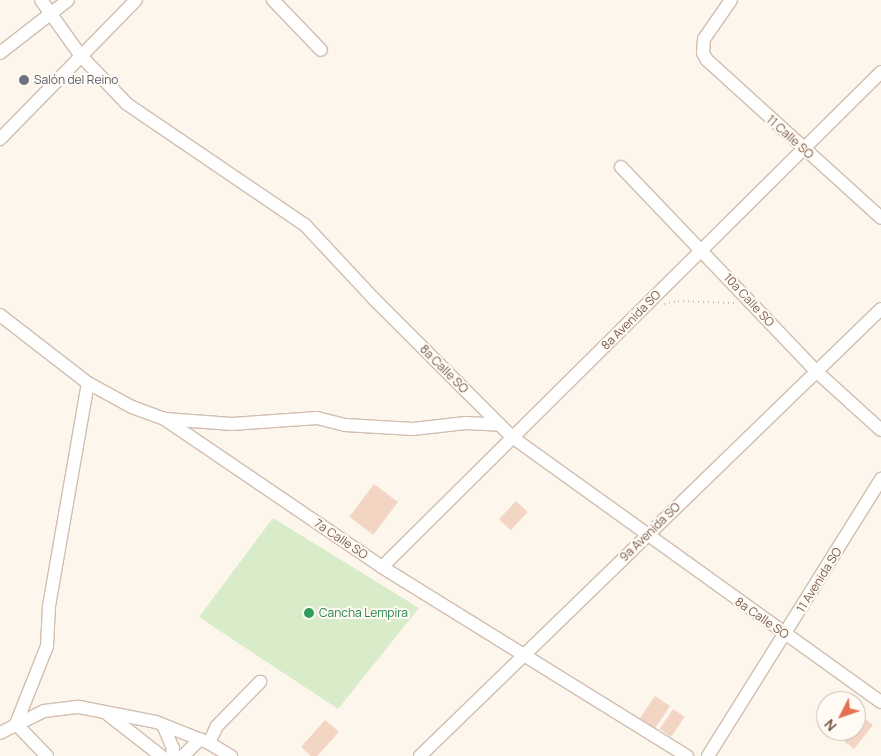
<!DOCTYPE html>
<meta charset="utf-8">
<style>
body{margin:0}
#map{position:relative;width:881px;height:756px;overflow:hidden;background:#fdf6ec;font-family:Manrope,sans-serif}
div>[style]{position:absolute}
.green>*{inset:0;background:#d8ecc9}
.building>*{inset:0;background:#f3d5c3;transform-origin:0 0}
.path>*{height:2px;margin-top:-1px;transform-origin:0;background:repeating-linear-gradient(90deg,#d9b8a5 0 1px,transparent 0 5px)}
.roads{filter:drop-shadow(1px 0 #d1beb0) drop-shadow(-1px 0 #d1beb0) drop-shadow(0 1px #d1beb0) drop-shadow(0 -1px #d1beb0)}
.minor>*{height:12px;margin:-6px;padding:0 6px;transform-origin:6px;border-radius:6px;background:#fff}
.dots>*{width:14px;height:14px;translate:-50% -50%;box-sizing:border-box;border:2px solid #fffaf3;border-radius:50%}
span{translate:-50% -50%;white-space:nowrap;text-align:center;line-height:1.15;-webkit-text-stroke:4px #fffaf3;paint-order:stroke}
.worship-label{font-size:12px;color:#5b616d}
.left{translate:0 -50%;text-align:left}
.street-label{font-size:12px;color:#7a5c4d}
.leisure-label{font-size:12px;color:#27864d}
.north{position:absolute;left:816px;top:691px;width:50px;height:50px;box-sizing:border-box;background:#fffaf3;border:1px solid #cabbb1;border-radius:50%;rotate:229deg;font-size:14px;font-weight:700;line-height:20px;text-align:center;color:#7a5c4d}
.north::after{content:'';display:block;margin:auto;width:18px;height:22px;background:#e76f51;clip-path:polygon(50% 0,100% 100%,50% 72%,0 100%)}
</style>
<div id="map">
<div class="green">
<i style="clip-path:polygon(273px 518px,419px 608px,338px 709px,199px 617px)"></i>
</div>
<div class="building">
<i style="left:374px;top:484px;width:30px;height:41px;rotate:37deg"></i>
<i style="left:516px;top:501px;width:16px;height:25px;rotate:43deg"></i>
<i style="left:655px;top:696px;width:18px;height:27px;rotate:34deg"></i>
<i style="left:673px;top:709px;width:14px;height:24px;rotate:34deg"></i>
<i style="clip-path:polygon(859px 714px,873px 725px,854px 749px,840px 738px,846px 731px,856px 731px)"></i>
<i style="clip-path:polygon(325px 720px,339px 732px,317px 756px,311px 756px,301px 747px)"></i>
</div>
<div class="path">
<i style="left:664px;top:304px;width:14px;rotate:-12deg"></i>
<i style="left:678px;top:301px;width:56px;rotate:2deg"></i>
</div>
<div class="roads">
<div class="minor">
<i style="left:41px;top:0;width:69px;rotate:54.5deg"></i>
<i style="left:81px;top:56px;width:66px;rotate:46.2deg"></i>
<i style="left:127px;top:104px;width:215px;rotate:34.2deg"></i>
<i style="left:305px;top:225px;width:100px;rotate:47deg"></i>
<i style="left:373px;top:298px;width:197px;rotate:45deg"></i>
<i style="left:512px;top:437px;width:454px;rotate:35.7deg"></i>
<i style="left:273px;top:0;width:69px;rotate:46.2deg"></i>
<i style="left:731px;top:0;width:47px;rotate:124.7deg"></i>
<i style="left:704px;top:39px;width:14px;rotate:94deg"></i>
<i style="left:703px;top:53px;width:8px;rotate:60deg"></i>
<i style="left:707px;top:60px;width:235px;rotate:42.2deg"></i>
<i style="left:0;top:53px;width:86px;rotate:-37.9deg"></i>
<i style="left:0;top:139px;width:194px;rotate:-45.6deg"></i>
<i style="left:621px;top:167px;width:284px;rotate:46.3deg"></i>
<i style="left:817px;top:372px;width:86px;rotate:42.2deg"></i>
<i style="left:0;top:315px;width:111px;rotate:37.7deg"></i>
<i style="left:88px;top:383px;width:50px;rotate:28.6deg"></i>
<i style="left:132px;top:407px;width:33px;rotate:20deg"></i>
<i style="left:163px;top:418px;width:265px;rotate:34.2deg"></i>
<i style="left:382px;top:567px;width:359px;rotate:31.8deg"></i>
<i style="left:165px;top:419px;width:67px;rotate:4.3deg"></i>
<i style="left:232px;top:424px;width:85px;rotate:-4deg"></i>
<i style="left:317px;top:418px;width:29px;rotate:14deg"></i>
<i style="left:345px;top:425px;width:68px;rotate:3.4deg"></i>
<i style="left:413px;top:429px;width:53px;rotate:-6.5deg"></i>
<i style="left:466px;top:423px;width:34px;rotate:3deg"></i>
<i style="left:382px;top:567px;width:703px;rotate:-44.77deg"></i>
<i style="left:106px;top:713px;width:70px;rotate:38deg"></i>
<i style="left:163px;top:725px;width:25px;rotate:67deg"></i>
<i style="left:173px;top:748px;width:8px;rotate:97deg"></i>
<i style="left:0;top:733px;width:49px;rotate:-26.6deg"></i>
<i style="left:44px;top:711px;width:35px;rotate:-7deg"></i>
<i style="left:79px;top:707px;width:78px;rotate:11deg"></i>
<i style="left:156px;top:722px;width:57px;rotate:21.6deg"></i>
<i style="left:209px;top:743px;width:26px;rotate:31deg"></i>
<i style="left:209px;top:743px;width:19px;rotate:-65deg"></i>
<i style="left:217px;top:726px;width:62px;rotate:-45.7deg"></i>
<i style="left:47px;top:756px;width:45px;rotate:-134.1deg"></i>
<i style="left:16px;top:724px;width:84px;rotate:-68.3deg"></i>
<i style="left:47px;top:646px;width:40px;rotate:-87.1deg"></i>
<i style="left:49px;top:606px;width:226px;rotate:-80.1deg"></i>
<i style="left:183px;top:756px;width:24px;rotate:-45deg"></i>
<i style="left:420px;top:756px;width:642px;rotate:-44.12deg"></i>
<i style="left:708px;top:756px;width:327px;rotate:-58deg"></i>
</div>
</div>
<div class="dots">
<i style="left:24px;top:80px;background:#6b7280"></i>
<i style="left:309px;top:613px;background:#2e9e5b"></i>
</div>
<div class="worship-label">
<span class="left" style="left:34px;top:80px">Salón del Reino</span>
</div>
<div class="street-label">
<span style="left:790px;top:137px;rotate:42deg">11 Calle SO</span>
<span style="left:749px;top:300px;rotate:47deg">10a Calle SO</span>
<span style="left:631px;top:320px;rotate:-45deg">8a Avenida SO</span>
<span style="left:444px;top:369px;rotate:45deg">8a Calle SO</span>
<span style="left:650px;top:532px;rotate:-44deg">9a Avenida SO</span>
<span style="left:341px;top:539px;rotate:34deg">7a Calle SO</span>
<span style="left:819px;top:580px;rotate:-58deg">11 Avenida SO</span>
<span style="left:762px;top:618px;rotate:35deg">8a Calle SO</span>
</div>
<div class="leisure-label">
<span class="left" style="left:319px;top:613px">Cancha Lempira</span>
</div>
<div class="north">N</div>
</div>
